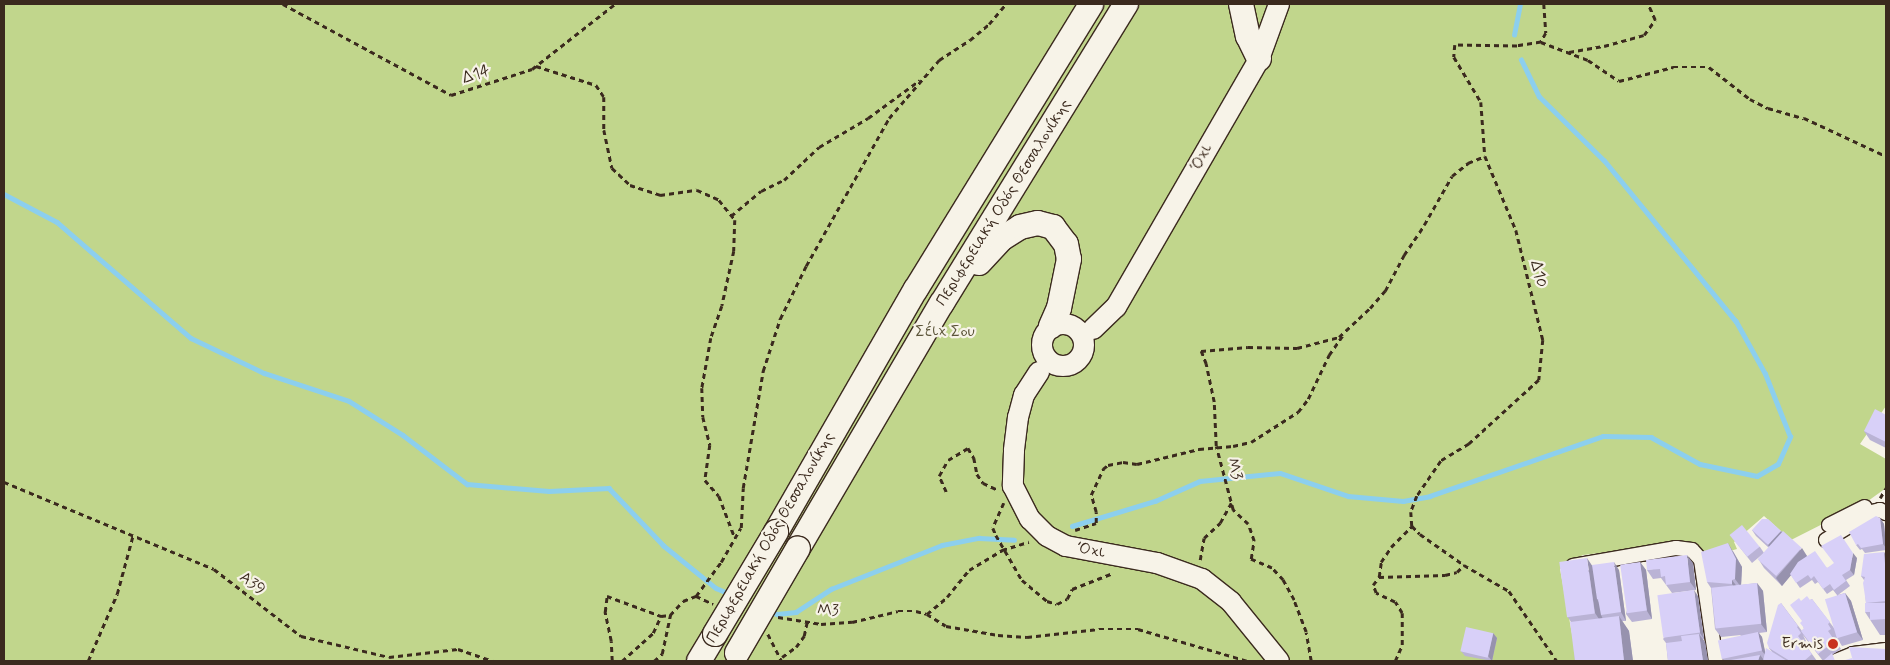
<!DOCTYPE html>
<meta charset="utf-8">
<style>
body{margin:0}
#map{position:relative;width:1890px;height:665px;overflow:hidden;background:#f7f3e8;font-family:Mynerve,sans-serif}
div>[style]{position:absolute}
.green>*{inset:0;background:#c1d68c}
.stream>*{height:4.5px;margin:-2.25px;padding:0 2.25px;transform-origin:2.25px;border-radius:2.25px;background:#8ccfee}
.path>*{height:2.5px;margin-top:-1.25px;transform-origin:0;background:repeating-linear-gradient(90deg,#3b2a1e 0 5px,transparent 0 9px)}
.roads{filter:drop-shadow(1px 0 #3b2a1e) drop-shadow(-1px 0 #3b2a1e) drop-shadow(0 1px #3b2a1e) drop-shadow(0 -1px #3b2a1e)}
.minor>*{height:14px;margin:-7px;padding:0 7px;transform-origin:7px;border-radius:7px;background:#f7f3e8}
.secondary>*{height:20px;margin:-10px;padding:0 10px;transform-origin:10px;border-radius:10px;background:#f7f3e8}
.secondary>.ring{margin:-10px;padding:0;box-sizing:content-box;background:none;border:20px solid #f7f3e8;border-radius:50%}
.trunk>*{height:24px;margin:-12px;padding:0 12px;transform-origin:12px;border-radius:12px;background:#f7f3e8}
.bridges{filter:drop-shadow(1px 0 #3b2a1e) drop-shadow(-1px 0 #3b2a1e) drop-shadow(0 1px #3b2a1e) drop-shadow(0 -1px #3b2a1e)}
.trunk-bridge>*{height:24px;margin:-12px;padding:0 12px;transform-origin:12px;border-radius:12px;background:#f7f3e8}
.wall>*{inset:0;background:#bab3d5}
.shaded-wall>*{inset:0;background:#9792ae;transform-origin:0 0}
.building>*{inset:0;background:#d8d0f8;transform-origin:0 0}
.dots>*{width:14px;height:14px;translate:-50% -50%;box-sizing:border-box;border:2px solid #f7f3e8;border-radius:50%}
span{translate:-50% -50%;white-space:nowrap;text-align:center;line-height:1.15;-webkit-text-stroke:4.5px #f7f3e8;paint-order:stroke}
.street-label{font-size:16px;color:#3b2a1e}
.park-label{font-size:16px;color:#5c553a}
.poi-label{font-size:16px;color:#3b2a1e}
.right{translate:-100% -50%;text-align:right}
.frame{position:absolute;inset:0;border:5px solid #3b2a1e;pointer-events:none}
</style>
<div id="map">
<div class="green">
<i style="clip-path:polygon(4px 4px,1886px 4px,1886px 406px,1860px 444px,1886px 459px,1886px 488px,1868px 501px,1791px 540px,1764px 516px,1734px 542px,1737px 549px,1709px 557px,1690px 542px,1583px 555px,1571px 561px,1560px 569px,1577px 661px,4px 661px)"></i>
</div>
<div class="stream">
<i style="left:1514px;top:35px;width:32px;rotate:-79deg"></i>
<i style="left:4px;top:194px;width:60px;rotate:27.8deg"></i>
<i style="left:57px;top:222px;width:177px;rotate:40.9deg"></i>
<i style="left:191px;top:338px;width:81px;rotate:25.6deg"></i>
<i style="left:264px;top:373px;width:89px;rotate:18.2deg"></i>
<i style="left:349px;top:401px;width:64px;rotate:32.2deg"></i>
<i style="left:403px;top:435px;width:81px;rotate:37.4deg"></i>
<i style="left:467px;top:484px;width:82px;rotate:4.9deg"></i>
<i style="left:549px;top:491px;width:60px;rotate:-2.9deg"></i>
<i style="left:609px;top:488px;width:79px;rotate:46.5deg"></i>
<i style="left:663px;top:545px;width:68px;rotate:39.1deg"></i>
<i style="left:716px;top:588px;width:15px;rotate:23deg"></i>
<i style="left:1072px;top:526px;width:87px;rotate:-16.8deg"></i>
<i style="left:1155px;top:501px;width:49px;rotate:-24deg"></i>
<i style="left:1200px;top:481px;width:80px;rotate:-5.7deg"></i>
<i style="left:1280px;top:473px;width:72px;rotate:18.7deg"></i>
<i style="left:1348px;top:496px;width:55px;rotate:5.2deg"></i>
<i style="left:1403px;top:501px;width:27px;rotate:-10deg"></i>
<i style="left:1430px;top:496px;width:183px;rotate:-19.1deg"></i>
<i style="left:1603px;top:436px;width:48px;rotate:1.2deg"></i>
<i style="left:1651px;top:437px;width:56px;rotate:28.9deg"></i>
<i style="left:1700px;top:464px;width:58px;rotate:11.9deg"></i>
<i style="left:1757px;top:476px;width:24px;rotate:-30deg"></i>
<i style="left:1778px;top:464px;width:30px;rotate:-66deg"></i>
<i style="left:1790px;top:437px;width:68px;rotate:-111.6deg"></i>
<i style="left:1765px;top:374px;width:60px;rotate:-119.1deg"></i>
<i style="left:1736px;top:322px;width:208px;rotate:-129.3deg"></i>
<i style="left:1604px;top:161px;width:91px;rotate:-135.4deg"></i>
<i style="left:1539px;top:97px;width:41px;rotate:-115.9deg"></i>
<i style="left:769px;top:611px;width:9px;rotate:21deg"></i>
<i style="left:777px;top:614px;width:19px;rotate:-6deg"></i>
<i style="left:796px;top:612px;width:42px;rotate:-33.3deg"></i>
<i style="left:831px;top:589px;width:119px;rotate:-21.6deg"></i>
<i style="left:942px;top:545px;width:38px;rotate:-11deg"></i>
<i style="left:979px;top:538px;width:35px;rotate:3deg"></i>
</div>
<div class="path">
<i style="left:283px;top:4px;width:191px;rotate:28.4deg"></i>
<i style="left:451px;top:95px;width:85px;rotate:-17.8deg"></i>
<i style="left:532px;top:69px;width:105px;rotate:-38.1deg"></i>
<i style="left:1544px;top:4px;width:29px;rotate:86deg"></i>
<i style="left:1546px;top:33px;width:10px;rotate:119deg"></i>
<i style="left:1541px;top:42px;width:24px;rotate:171deg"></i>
<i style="left:1517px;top:46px;width:62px;rotate:-179.1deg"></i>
<i style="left:1455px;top:45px;width:12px;rotate:95deg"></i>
<i style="left:1454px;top:57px;width:52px;rotate:59deg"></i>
<i style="left:1481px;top:102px;width:54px;rotate:85.8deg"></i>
<i style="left:1485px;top:156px;width:80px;rotate:67.3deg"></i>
<i style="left:1516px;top:230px;width:113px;rotate:76.2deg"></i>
<i style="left:1543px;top:340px;width:40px;rotate:95.7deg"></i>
<i style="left:1539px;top:380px;width:95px;rotate:137.6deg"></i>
<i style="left:1469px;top:444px;width:33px;rotate:149deg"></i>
<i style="left:1441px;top:461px;width:42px;rotate:124.4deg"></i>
<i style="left:1417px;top:496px;width:17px;rotate:111deg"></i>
<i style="left:1411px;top:512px;width:14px;rotate:86deg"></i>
<i style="left:1412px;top:526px;width:11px;rotate:45deg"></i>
<i style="left:1420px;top:534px;width:54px;rotate:35.2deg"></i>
<i style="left:1464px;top:565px;width:52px;rotate:30deg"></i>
<i style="left:1509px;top:591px;width:85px;rotate:55.6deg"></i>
<i style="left:1541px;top:42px;width:50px;rotate:21deg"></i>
<i style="left:1588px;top:60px;width:37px;rotate:34deg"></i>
<i style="left:1619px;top:81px;width:56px;rotate:-14.5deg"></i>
<i style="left:1673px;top:67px;width:36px"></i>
<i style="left:1709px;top:67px;width:52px;rotate:38deg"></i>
<i style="left:1750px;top:99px;width:20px;rotate:27deg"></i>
<i style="left:1768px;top:108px;width:37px;rotate:16deg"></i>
<i style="left:1804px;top:118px;width:90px;rotate:24.9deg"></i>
<i style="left:1569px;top:52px;width:36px;rotate:-10deg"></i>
<i style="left:1604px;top:46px;width:41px;rotate:-15.4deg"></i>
<i style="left:1644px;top:35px;width:19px;rotate:-54deg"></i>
<i style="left:1655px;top:20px;width:17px;rotate:-114deg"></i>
<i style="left:536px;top:66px;width:63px;rotate:17.6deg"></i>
<i style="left:596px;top:85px;width:14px;rotate:56deg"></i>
<i style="left:604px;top:97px;width:33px;rotate:90deg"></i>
<i style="left:604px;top:130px;width:39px;rotate:78deg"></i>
<i style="left:612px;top:168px;width:25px;rotate:43deg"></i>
<i style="left:630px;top:185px;width:32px;rotate:18deg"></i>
<i style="left:660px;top:195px;width:37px;rotate:-8deg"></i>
<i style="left:697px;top:190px;width:24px;rotate:24deg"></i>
<i style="left:719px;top:200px;width:26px;rotate:51deg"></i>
<i style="left:735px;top:220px;width:31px;rotate:92deg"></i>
<i style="left:734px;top:251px;width:56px;rotate:102.3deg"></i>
<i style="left:722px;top:306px;width:34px;rotate:109deg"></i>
<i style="left:711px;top:338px;width:51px;rotate:100.2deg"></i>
<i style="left:702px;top:388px;width:29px;rotate:88deg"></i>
<i style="left:703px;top:417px;width:29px;rotate:76deg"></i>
<i style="left:710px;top:445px;width:35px;rotate:98deg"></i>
<i style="left:705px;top:480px;width:21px;rotate:49deg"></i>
<i style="left:719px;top:496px;width:45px;rotate:69.1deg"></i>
<i style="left:731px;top:216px;width:39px;rotate:-40deg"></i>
<i style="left:761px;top:191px;width:25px;rotate:-26deg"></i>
<i style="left:784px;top:180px;width:48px;rotate:-43.3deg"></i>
<i style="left:819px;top:147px;width:57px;rotate:-30.6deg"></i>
<i style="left:868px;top:118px;width:64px;rotate:-36.2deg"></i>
<i style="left:4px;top:482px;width:227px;rotate:22.5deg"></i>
<i style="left:214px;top:569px;width:110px;rotate:37.6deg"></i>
<i style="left:301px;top:636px;width:90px;rotate:13.4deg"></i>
<i style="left:389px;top:657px;width:69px;rotate:-6.6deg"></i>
<i style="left:458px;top:649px;width:37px;rotate:19deg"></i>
<i style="left:946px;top:492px;width:17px;rotate:-114deg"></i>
<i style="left:939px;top:476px;width:18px;rotate:-61deg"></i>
<i style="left:948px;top:460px;width:23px;rotate:-31deg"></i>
<i style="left:968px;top:448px;width:12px;rotate:59deg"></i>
<i style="left:974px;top:458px;width:16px;rotate:79deg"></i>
<i style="left:977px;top:474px;width:11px;rotate:56deg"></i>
<i style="left:983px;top:483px;width:17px;rotate:25deg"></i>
<i style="left:1880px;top:498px;width:12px;rotate:-59deg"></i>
<i style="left:1004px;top:503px;width:27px;rotate:114deg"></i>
<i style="left:993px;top:528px;width:8px;rotate:67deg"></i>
<i style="left:996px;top:535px;width:52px;rotate:60deg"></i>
<i style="left:1022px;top:580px;width:33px;rotate:40deg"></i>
<i style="left:1047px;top:601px;width:10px;rotate:17deg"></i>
<i style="left:1057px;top:604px;width:11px;rotate:-27deg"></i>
<i style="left:1067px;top:599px;width:11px;rotate:-63deg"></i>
<i style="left:1072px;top:589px;width:44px;rotate:-21.3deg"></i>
<i style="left:1075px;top:530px;width:22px;rotate:-18deg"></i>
<i style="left:1096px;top:523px;width:11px;rotate:-90deg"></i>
<i style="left:1096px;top:512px;width:18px;rotate:-106deg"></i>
<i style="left:1091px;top:495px;width:29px;rotate:-65deg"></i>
<i style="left:1103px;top:469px;width:6px;rotate:-39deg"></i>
<i style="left:1108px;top:465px;width:15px;rotate:-11deg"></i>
<i style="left:1123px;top:462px;width:14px;rotate:8deg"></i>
<i style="left:1137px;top:464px;width:64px;rotate:-13.6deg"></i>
<i style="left:1199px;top:449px;width:34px;rotate:-5deg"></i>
<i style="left:1233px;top:446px;width:18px;rotate:-13deg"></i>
<i style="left:1251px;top:442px;width:56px;rotate:-32.6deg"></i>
<i style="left:1298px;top:412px;width:16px;rotate:-52deg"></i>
<i style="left:1308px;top:399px;width:49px;rotate:-64.5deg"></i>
<i style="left:1329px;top:355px;width:24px;rotate:-55deg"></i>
<i style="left:1200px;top:560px;width:22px;rotate:-80deg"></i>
<i style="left:1204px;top:538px;width:22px;rotate:-43deg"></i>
<i style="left:1220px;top:523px;width:23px;rotate:-61deg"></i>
<i style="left:1379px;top:577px;width:15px;rotate:-82deg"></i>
<i style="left:1381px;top:562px;width:18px;rotate:-56deg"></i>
<i style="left:1391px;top:547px;width:30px;rotate:-45deg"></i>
<i style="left:696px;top:596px;width:19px;rotate:25deg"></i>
<i style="left:927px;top:614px;width:26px;rotate:-40deg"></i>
<i style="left:947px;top:597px;width:35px;rotate:-51deg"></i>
<i style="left:969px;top:570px;width:39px;rotate:-31deg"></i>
<i style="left:1002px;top:550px;width:28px;rotate:-17deg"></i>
<i style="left:778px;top:617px;width:44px;rotate:9.2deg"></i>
<i style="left:821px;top:624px;width:31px;rotate:-4deg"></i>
<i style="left:852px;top:622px;width:47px;rotate:-13.4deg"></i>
<i style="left:898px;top:611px;width:18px"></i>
<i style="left:916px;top:611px;width:11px;rotate:15deg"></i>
<i style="left:927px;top:614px;width:22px;rotate:32deg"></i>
<i style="left:946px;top:626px;width:53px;rotate:9.8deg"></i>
<i style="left:998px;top:635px;width:29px;rotate:4deg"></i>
<i style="left:1027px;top:637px;width:72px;rotate:-6.3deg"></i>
<i style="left:1099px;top:629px;width:39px"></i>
<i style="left:1138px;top:629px;width:115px;rotate:16.2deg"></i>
<i style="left:768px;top:634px;width:30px;rotate:63deg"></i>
<i style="left:782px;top:657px;width:17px;rotate:-36deg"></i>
<i style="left:796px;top:647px;width:14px;rotate:-54deg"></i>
<i style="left:804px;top:636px;width:14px;rotate:-78deg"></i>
<i style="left:88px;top:661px;width:73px;rotate:-66.6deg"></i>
<i style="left:117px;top:594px;width:61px;rotate:-74.8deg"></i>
<i style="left:612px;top:661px;width:20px;rotate:-93deg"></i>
<i style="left:611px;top:641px;width:30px;rotate:-102deg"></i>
<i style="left:605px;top:612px;width:16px;rotate:-83deg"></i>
<i style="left:607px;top:596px;width:58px;rotate:20.3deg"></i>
<i style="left:622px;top:661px;width:42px;rotate:-42.1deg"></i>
<i style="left:653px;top:633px;width:19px;rotate:-65deg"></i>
<i style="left:661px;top:616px;width:9px;rotate:-6deg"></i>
<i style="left:670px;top:615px;width:19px;rotate:-47deg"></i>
<i style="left:683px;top:601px;width:14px;rotate:-21deg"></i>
<i style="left:696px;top:596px;width:42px;rotate:-53.7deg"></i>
<i style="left:721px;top:562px;width:39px;rotate:-60deg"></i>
<i style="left:741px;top:528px;width:40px;rotate:-87.1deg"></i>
<i style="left:743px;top:488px;width:119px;rotate:-80.3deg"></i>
<i style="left:763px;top:371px;width:55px;rotate:-71.9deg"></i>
<i style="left:780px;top:319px;width:59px;rotate:-63.9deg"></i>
<i style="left:806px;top:266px;width:170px;rotate:-60.7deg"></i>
<i style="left:889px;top:118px;width:77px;rotate:-49.2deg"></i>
<i style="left:939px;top:60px;width:37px;rotate:-33deg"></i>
<i style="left:970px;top:40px;width:25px;rotate:-40deg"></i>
<i style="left:989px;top:24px;width:26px;rotate:-50deg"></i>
<i style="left:654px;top:661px;width:11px;rotate:-41deg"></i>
<i style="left:662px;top:654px;width:40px;rotate:-78deg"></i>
<i style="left:1311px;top:661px;width:29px;rotate:-100deg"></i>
<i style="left:1306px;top:632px;width:34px;rotate:-111deg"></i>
<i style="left:1294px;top:600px;width:23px;rotate:-119deg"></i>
<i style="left:1283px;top:580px;width:16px;rotate:-133deg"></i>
<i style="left:1272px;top:568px;width:23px;rotate:-157deg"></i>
<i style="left:1251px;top:559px;width:18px;rotate:-81deg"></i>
<i style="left:1254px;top:541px;width:18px;rotate:-109deg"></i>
<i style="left:1248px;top:524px;width:21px;rotate:-137deg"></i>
<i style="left:1233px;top:510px;width:66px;rotate:-104.9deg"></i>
<i style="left:1216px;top:446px;width:44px;rotate:-92.6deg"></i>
<i style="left:1214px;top:402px;width:39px;rotate:-102deg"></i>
<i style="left:1206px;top:364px;width:14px;rotate:-111deg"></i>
<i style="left:1201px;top:351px;width:47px;rotate:-4.9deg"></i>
<i style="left:1248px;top:347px;width:49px;rotate:1.2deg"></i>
<i style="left:1297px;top:348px;width:43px;rotate:-14.7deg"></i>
<i style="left:1339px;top:337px;width:42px;rotate:-43.1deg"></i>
<i style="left:1370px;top:308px;width:23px;rotate:-49deg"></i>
<i style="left:1385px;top:291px;width:41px;rotate:-62.2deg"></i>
<i style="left:1404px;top:255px;width:36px;rotate:-56deg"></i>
<i style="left:1424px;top:225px;width:56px;rotate:-60.3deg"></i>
<i style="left:1452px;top:176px;width:21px;rotate:-39deg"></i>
<i style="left:1468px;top:163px;width:18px;rotate:-22deg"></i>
<i style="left:1395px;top:661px;width:17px;rotate:-66deg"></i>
<i style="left:1402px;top:645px;width:32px;rotate:-90deg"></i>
<i style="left:1402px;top:613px;width:13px;rotate:-122deg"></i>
<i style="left:1395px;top:602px;width:21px;rotate:-155deg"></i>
<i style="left:1376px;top:593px;width:9px;rotate:-111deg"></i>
<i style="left:1373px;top:585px;width:10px;rotate:-53deg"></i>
<i style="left:1379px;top:577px;width:66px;rotate:-1.7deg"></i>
<i style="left:1445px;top:575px;width:12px;rotate:-14deg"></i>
<i style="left:1457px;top:572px;width:10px;rotate:-45deg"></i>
</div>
<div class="roads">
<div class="minor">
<i style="left:1829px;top:525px;width:40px;rotate:-26.6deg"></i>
<i style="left:1826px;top:540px;width:54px;rotate:-31.3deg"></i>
<i style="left:1872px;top:512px;width:8px;rotate:-14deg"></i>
<i style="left:1880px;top:510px;width:7px;rotate:27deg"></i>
<i style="left:1573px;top:566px;width:105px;rotate:-9.9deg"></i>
<i style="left:1676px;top:548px;width:16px;rotate:7deg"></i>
<i style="left:1692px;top:550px;width:13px;rotate:48deg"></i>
<i style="left:1701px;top:560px;width:102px;rotate:81.6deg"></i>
<i style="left:1836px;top:661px;width:18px;rotate:-22deg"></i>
<i style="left:1853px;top:654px;width:33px;rotate:-7deg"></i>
</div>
<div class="secondary">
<i class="ring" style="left:1042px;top:324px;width:22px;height:22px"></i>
<i style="left:1093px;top:329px;width:32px;rotate:-44deg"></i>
<i style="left:1116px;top:307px;width:286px;rotate:-60deg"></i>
<i style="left:1259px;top:59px;width:59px;rotate:-70deg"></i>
<i style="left:1039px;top:372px;width:27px;rotate:123deg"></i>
<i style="left:1024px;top:395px;width:23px;rotate:105deg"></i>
<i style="left:1018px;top:417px;width:34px;rotate:97deg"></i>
<i style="left:1014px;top:451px;width:35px;rotate:92deg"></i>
<i style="left:1013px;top:486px;width:37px;rotate:63deg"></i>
<i style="left:1030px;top:519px;width:24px;rotate:45deg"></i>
<i style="left:1047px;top:536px;width:21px;rotate:28deg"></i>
<i style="left:1066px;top:546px;width:93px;rotate:10.6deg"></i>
<i style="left:1157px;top:563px;width:48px;rotate:19.6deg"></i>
<i style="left:1202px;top:579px;width:37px;rotate:38deg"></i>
<i style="left:1231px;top:602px;width:76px;rotate:50.9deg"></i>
</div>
<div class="trunk">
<i style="left:1241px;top:4px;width:33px;rotate:78deg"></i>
<i style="left:1248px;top:36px;width:25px;rotate:64deg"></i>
<i style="left:979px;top:263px;width:33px;rotate:-47deg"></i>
<i style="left:1001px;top:239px;width:22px;rotate:-32deg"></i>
<i style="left:1020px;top:227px;width:18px;rotate:-13deg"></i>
<i style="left:1038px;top:223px;width:16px;rotate:15deg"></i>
<i style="left:1053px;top:227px;width:21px;rotate:53deg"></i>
<i style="left:1066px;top:244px;width:15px;rotate:79deg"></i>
<i style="left:1069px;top:259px;width:50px;rotate:101.5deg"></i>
<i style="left:1059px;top:308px;width:20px;rotate:114deg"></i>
<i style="left:776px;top:532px;width:280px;rotate:-60.1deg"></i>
<i style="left:916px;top:289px;width:334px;rotate:-58.4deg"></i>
<i style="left:798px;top:548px;width:284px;rotate:-59.6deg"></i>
<i style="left:942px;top:303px;width:351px;rotate:-58.4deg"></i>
<i style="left:699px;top:661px;width:31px;rotate:-59deg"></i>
</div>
</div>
<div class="bridges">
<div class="trunk-bridge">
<i style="left:715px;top:634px;width:119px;rotate:-59.1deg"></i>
<i style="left:737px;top:653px;width:121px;rotate:-59.8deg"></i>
</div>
</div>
<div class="wall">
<i style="clip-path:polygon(1886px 415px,1886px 448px,1870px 440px,1864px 431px)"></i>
<i style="clip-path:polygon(1880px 518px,1884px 524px,1886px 542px,1886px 550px,1865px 553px,1862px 549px,1860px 550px,1856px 545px)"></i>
<i style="clip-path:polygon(1752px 530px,1781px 531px,1807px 556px,1827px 568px,1857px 558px,1854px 575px,1846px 580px,1850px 586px,1838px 595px,1845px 593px,1851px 601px,1863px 640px,1842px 646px,1837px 638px,1834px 639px,1841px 649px,1823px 661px,1803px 635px,1806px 641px,1804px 643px,1817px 661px,1724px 661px,1722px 658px,1741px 635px,1721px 637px,1715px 629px,1711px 588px,1707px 582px,1733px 551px,1742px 567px,1741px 585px,1757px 583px,1763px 591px,1767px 632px,1759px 633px,1762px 637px,1765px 652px,1772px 652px,1769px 648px,1781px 603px,1802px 631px,1804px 629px,1802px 621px,1801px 601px,1810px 600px,1812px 599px,1834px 628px,1837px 595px,1833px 590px,1827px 594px,1818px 582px,1815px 584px,1812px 580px,1800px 588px,1791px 575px,1782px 586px,1764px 568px,1759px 560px,1769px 548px,1756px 536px)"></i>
<i style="clip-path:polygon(1731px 536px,1760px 547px,1764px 553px,1752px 563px)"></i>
<i style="clip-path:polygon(1884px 552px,1886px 556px,1886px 635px,1880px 635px,1865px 612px,1866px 603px,1864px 580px,1861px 576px)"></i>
<i style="clip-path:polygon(1640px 562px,1646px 570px,1652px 619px,1632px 622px,1626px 614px)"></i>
<i style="clip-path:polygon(1693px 563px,1696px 590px,1672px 593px,1661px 578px,1653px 579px,1647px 570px)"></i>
<i style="clip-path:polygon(1592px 565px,1619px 570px,1626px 621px,1622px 621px,1629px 631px,1633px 661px,1575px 661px,1571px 622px,1567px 616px)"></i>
<i style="clip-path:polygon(1698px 596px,1704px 639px,1703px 639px,1705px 642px,1708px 661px,1668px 661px,1666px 643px,1663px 639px)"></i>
<i style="clip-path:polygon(1493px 633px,1497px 638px,1492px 661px,1465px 656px,1461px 651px)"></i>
</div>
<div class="shaded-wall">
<i style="clip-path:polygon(1880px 518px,1884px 524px,1886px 548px,1883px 544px)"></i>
<i style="left:1781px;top:531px;width:6px;height:19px;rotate:51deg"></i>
<i style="clip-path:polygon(1728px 543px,1742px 567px,1741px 587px,1735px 579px)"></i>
<i style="clip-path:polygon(1802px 548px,1807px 556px,1782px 586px,1776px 578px)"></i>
<i style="clip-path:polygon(1884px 552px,1886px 556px,1886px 576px)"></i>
<i style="clip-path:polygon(1853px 553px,1857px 558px,1854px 575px,1850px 570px)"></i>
<i style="clip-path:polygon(1687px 555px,1693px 563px,1696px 590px,1690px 582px)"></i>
<i style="clip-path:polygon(1587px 558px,1597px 573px,1598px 599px,1597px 599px,1602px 607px,1601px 615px,1604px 621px,1605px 628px,1595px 613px)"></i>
<i style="clip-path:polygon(1614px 562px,1619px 570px,1626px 621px,1621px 612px)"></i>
<i style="clip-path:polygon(1640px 562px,1646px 570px,1652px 619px,1647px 611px)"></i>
<i style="clip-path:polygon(1732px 580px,1738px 588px,1737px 592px,1732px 584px)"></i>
<i style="clip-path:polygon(1757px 583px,1763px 591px,1767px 632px,1761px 624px)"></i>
<i style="clip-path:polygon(1694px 590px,1698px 596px,1704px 639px,1700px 633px)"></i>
<i style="clip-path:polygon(1845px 593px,1851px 601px,1863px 640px,1857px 632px)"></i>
<i style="clip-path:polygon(1619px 616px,1629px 631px,1633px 661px,1624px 661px)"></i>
<i style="clip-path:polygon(1758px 632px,1762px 637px,1766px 656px,1762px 651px)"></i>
<i style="clip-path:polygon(1493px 633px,1497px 638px,1492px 661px,1488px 656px)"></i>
<i style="clip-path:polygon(1699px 634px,1705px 642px,1708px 661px,1703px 661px)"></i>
<i style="clip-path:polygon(1760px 655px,1764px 660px,1763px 661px,1758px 661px)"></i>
</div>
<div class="building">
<i style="clip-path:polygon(1875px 409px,1886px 415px,1886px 442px,1864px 431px)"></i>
<i style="clip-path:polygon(1876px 516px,1880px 518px,1883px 544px,1861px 548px,1858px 544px,1856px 545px,1849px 532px)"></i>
<i style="clip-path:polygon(1762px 519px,1768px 519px,1781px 531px,1768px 545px,1752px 530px)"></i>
<i style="left:1742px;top:525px;width:28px;height:16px;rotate:51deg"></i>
<i style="left:1783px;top:531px;width:25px;height:38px;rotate:42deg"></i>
<i style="clip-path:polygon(1841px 535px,1853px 553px,1850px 570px,1842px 575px,1846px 581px,1834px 590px,1830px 584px,1823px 589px,1814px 576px,1811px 579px,1808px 575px,1796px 583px,1790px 574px,1798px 562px,1815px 551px,1827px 568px,1834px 563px,1821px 546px)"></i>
<i style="clip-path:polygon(1728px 543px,1736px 559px,1735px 579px,1732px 580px,1732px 584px,1707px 582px,1701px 552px)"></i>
<i style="clip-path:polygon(1884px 552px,1886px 576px,1886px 601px,1866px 603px,1863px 583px,1865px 577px,1861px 576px,1864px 554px)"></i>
<i style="clip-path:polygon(1687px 555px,1690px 582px,1666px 585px,1665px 576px,1661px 577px,1660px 569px,1647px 570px,1646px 560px)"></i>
<i style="left:1587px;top:558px;width:56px;height:28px;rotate:82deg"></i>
<i style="clip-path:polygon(1614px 562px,1621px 612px,1601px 615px,1598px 599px,1597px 599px,1592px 565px)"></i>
<i style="left:1640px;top:562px;width:49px;height:20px;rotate:82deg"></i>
<i style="left:1757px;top:583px;width:41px;height:46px;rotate:84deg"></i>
<i style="left:1694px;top:590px;width:43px;height:37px;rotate:82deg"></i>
<i style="left:1845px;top:593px;width:41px;height:21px;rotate:73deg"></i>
<i style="clip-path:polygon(1807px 596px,1810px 600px,1812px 599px,1830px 622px,1828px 624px,1831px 629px,1828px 631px,1835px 641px,1818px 654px,1801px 631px,1804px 628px,1800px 623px,1802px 621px,1790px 605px,1799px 598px,1801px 601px)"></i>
<i style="clip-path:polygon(1781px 603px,1798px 626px,1797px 627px,1801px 633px,1798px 636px,1812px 654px,1804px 661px,1790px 661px,1769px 648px,1767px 643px,1778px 605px)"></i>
<i style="clip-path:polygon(1865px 603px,1885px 603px,1886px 619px,1870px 620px,1870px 612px,1865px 612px)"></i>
<i style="clip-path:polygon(1619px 616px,1624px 661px,1575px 661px,1570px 622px)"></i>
<i style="left:1466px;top:627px;width:28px;height:25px;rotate:13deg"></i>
<i style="left:1758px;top:632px;width:19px;height:41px;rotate:78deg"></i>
<i style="clip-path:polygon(1699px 634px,1703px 661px,1668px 661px,1666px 643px,1682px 641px,1681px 636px)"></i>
<i style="clip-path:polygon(1849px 647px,1886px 649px,1886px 661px,1853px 661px)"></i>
<i style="clip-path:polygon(1766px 648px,1787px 661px,1763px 661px)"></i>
<i style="clip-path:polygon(1832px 653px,1835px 661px,1823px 661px)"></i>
<i style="clip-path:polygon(1760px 655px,1758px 661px,1725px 661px)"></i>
<i style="clip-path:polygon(1852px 658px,1853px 661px,1842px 661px)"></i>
</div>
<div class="dots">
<i style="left:1833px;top:644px;background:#c8321e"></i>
</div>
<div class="street-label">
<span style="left:476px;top:75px;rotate:-18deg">Δ14</span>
<span style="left:1202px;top:158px;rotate:-60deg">Όχι</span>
<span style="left:1004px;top:203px;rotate:-58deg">Περιφερειακή Οδός Θεσσαλονίκης</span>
<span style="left:1538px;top:274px;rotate:76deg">Δ10</span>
<span style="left:1234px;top:469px;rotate:76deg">Μ3</span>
<span style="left:771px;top:538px;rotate:-60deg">Περιφερειακή Οδός Θεσσαλονίκης</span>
<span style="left:1091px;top:551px;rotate:10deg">Όχι</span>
<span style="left:252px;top:584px;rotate:37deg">Α39</span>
<span style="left:828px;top:611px;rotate:1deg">Μ3</span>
</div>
<div class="park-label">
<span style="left:945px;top:332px">Σέιχ Σου</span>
</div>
<div class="poi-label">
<span class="right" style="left:1823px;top:644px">Ermis</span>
</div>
<div class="frame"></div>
</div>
